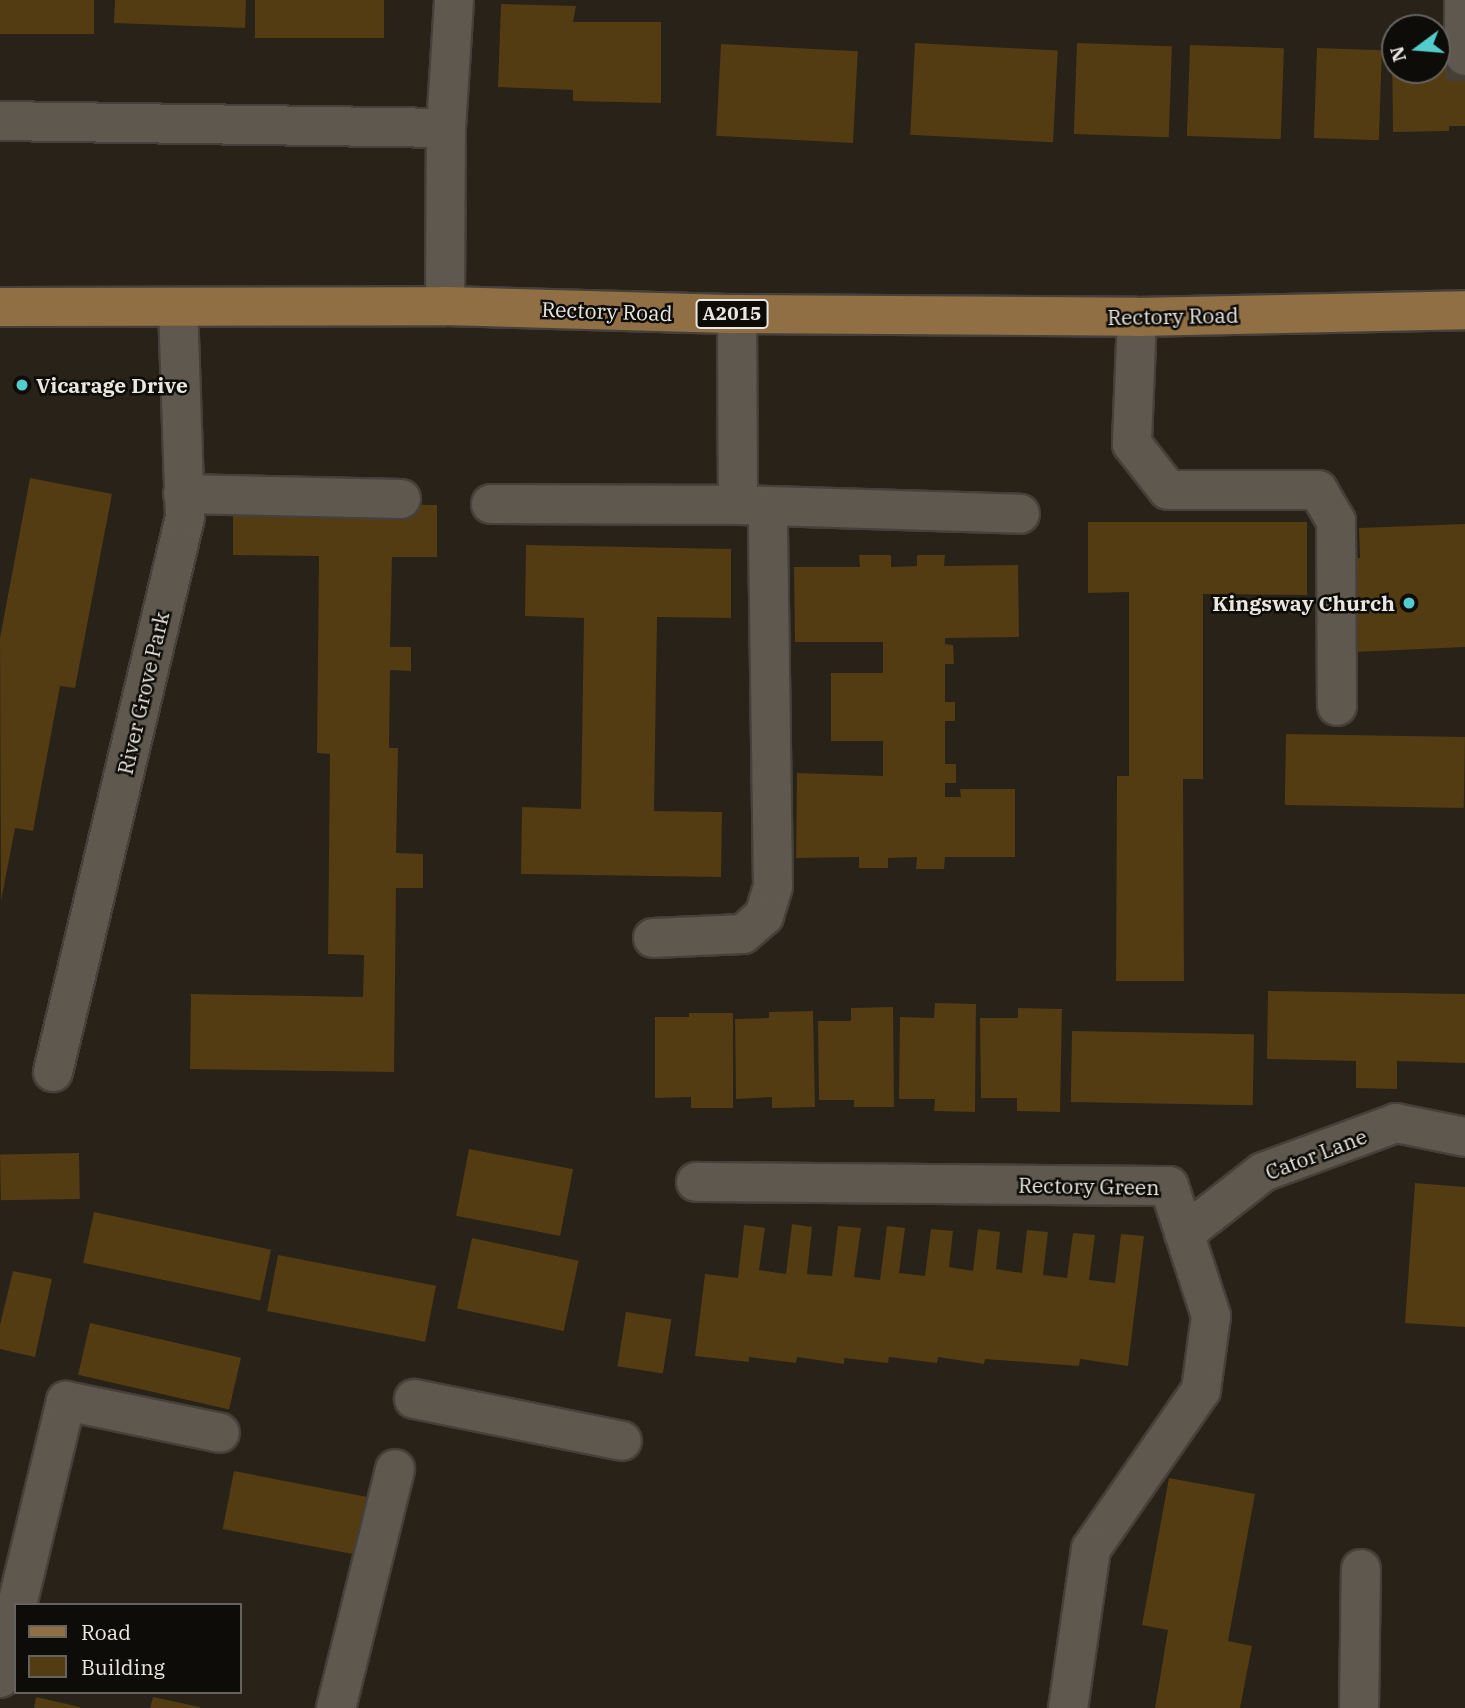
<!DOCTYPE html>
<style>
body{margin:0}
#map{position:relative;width:1465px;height:1708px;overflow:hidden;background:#282218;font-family:"IBM Plex Serif",serif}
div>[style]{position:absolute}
.building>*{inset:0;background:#533b12;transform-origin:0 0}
.minor-tunnel>*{height:38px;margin-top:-19px;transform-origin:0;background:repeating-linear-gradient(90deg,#453f36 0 38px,transparent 0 57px)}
.roads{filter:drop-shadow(2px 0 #454039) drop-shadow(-2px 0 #454039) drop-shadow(0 2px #454039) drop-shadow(0 -2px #454039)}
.minor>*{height:38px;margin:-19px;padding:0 19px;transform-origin:19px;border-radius:19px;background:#5f584e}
.major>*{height:38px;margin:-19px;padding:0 19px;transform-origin:19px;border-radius:19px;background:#916f45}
.dots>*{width:19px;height:19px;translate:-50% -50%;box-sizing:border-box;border:4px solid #0e0c08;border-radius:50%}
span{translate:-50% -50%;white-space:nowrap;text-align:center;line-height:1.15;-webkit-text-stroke:5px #0e0c08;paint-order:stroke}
.shield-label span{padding:2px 5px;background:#0e0c08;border:2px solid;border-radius:5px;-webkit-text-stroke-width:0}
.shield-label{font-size:19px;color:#eae6e0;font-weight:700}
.street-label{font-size:21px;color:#eae6e0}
.poi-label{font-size:21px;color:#eae6e0;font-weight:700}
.left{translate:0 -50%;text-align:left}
.right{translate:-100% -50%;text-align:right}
.legend{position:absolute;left:14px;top:1603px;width:228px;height:91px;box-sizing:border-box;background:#0e0c08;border:2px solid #66635e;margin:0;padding:9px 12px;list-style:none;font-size:21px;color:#eae6e0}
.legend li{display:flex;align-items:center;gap:14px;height:35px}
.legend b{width:35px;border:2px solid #66635e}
.north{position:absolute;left:1381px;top:14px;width:70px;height:70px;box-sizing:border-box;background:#0e0c08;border:2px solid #66635e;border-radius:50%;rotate:254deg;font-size:19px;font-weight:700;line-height:28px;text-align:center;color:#eae6e0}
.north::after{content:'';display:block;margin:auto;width:24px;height:32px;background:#52cdcc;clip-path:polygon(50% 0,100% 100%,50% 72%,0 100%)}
</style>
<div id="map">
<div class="building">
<i style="left:0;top:0;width:94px;height:34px"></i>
<i style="clip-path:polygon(115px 0,246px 0,245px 28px,114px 23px)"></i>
<i style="left:255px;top:0;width:129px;height:38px"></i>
<i style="clip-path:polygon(501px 4px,576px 6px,573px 22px,661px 22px,661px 103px,573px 101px,573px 90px,498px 87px)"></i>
<i style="left:915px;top:43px;width:143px;height:92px;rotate:3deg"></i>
<i style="left:1077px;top:43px;width:95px;height:91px;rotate:2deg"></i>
<i style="clip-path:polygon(1392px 43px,1395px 43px,1395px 70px,1437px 70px,1437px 44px,1448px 44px,1465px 56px,1465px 126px,1449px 126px,1449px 131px,1393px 132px)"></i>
<i style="left:721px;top:44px;width:137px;height:92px;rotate:3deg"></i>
<i style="left:1190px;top:45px;width:94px;height:91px;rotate:2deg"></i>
<i style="left:1317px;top:48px;width:65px;height:90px;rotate:2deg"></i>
<i style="clip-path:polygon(30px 478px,112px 494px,75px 688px,60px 686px,33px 831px,15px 828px,1px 901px,0 638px)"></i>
<i style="clip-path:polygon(233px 502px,437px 505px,437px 557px,392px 557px,390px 647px,411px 647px,411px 671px,390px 670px,389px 748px,398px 748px,396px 853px,423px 854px,423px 888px,396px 888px,394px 1072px,190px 1069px,191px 994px,363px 997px,364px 955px,328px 954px,330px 754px,317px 753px,319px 556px,233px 555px)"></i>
<i style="clip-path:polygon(1088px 522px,1307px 522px,1307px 595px,1203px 594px,1203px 779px,1183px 779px,1184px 981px,1116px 981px,1117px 776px,1129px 776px,1129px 592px,1088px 593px)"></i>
<i style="clip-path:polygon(1465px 524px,1465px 647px,1355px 652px,1351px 558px,1360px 558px,1359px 528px)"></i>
<i style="clip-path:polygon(526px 545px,731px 549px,731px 618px,657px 617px,654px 811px,722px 812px,721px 877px,521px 874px,522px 807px,581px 809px,584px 618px,525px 616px)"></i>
<i style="clip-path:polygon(859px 555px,891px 555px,891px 567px,917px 566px,917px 555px,945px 555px,944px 566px,1018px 565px,1019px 637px,945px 638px,945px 644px,953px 645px,954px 664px,945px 664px,945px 702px,955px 702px,955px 721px,945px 721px,945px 764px,956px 764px,956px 783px,945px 783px,945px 797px,961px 797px,960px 789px,1015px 789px,1015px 857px,945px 857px,944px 869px,916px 869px,917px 857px,888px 858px,888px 868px,859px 868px,859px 857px,796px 858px,797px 773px,883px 776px,883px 741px,831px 741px,831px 673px,883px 673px,883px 642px,795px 642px,794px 567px,860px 567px)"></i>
<i style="left:1286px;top:734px;width:179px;height:71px;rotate:1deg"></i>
<i style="clip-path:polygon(1268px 991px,1465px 994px,1465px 1063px,1397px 1061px,1397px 1089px,1356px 1088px,1356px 1061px,1267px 1059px)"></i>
<i style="clip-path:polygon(935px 1003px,976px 1004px,975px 1112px,934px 1111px,935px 1099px,899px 1099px,900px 1017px,934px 1018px)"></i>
<i style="clip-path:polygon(893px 1007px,894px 1107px,854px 1107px,854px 1100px,819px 1100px,818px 1021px,851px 1021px,851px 1008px)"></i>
<i style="clip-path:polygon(1018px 1008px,1062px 1009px,1060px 1112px,1017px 1111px,1017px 1098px,981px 1098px,980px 1018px,1018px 1018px)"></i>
<i style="clip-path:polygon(813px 1011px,815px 1107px,772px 1108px,772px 1097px,736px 1099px,735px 1019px,769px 1018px,769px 1012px)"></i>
<i style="clip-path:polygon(689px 1013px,733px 1013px,733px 1108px,691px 1108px,691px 1097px,655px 1098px,655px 1017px,689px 1017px)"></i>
<i style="left:1072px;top:1031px;width:182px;height:71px;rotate:1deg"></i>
<i style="left:469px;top:1149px;width:106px;height:68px;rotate:11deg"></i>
<i style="left:79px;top:1153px;width:46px;height:79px;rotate:89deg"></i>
<i style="clip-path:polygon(1415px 1183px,1465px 1187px,1465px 1327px,1405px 1323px)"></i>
<i style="left:94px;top:1212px;width:181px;height:52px;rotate:12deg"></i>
<i style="clip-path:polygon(792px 1224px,812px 1227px,807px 1274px,832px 1276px,838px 1226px,861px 1228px,854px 1277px,880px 1280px,887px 1226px,905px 1228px,899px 1273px,925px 1276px,931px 1229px,953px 1231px,949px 1267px,973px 1271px,978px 1229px,1000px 1232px,996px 1269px,1022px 1273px,1027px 1230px,1048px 1232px,1043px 1275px,1067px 1278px,1073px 1233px,1095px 1235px,1089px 1280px,1115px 1283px,1121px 1234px,1144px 1236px,1128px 1366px,1080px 1359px,1079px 1366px,985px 1359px,984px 1364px,938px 1357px,937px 1363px,889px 1357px,888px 1363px,844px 1358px,844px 1364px,797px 1357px,796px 1363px,749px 1357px,749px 1362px,695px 1356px,705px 1274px,738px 1278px,744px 1225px,765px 1228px,759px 1270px,786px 1274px)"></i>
<i style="left:472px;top:1238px;width:109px;height:72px;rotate:12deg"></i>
<i style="left:278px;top:1255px;width:161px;height:57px;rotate:11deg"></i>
<i style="clip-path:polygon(13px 1271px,52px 1279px,35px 1357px,0 1349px,0 1325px)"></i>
<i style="left:626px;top:1312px;width:46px;height:55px;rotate:9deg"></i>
<i style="left:90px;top:1323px;width:155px;height:53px;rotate:13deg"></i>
<i style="left:234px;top:1471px;width:136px;height:59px;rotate:11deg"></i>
<i style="clip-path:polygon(1169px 1478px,1255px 1494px,1228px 1641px,1252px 1646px,1240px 1708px,1155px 1708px,1168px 1630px,1142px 1625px)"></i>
<i style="clip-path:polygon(36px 1697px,80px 1707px,80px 1708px,34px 1708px)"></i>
<i style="clip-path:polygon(153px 1697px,200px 1707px,200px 1708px,150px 1708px)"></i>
</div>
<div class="minor-tunnel">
<i style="left:1465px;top:56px;width:25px;rotate:90deg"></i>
</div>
<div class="roads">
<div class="minor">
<i style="left:1464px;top:0;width:56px;rotate:89deg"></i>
<i style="left:0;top:121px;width:446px;rotate:0.9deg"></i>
<i style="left:445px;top:306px;width:178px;rotate:-89.7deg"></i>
<i style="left:446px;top:128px;width:128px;rotate:-86.4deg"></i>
<i style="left:737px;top:314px;width:191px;rotate:89.7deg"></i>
<i style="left:1137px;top:317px;width:127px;rotate:92.3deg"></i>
<i style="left:1132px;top:444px;width:58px;rotate:52deg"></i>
<i style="left:1168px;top:490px;width:150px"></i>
<i style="left:1318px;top:490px;width:36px;rotate:60deg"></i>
<i style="left:1336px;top:521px;width:185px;rotate:89.7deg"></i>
<i style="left:183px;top:494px;width:218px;rotate:1.3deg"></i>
<i style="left:491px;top:504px;width:247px;rotate:0.2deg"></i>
<i style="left:738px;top:505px;width:282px;rotate:1.8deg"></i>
<i style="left:653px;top:938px;width:90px;rotate:-2.5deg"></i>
<i style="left:743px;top:934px;width:28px;rotate:-41deg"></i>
<i style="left:764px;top:916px;width:31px;rotate:-73deg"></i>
<i style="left:773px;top:886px;width:380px;rotate:-90.8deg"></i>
<i style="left:53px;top:1072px;width:570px;rotate:-76.62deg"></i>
<i style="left:185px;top:517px;width:209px;rotate:-91.9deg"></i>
<i style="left:696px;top:1182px;width:473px;rotate:0.5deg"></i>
<i style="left:1169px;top:1186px;width:137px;rotate:72.1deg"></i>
<i style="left:1211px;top:1316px;width:75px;rotate:97.7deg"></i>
<i style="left:1201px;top:1390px;width:193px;rotate:124.7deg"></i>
<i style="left:1091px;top:1549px;width:161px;rotate:98.2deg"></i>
<i style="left:1184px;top:1234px;width:100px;rotate:-38.1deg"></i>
<i style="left:1263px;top:1172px;width:142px;rotate:-20.2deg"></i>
<i style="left:1396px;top:1123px;width:70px;rotate:11.5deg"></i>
<i style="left:414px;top:1399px;width:212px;rotate:11.4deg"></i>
<i style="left:17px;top:1605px;width:210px;rotate:-76.5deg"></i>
<i style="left:66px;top:1401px;width:157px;rotate:11.7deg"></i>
<i style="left:0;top:1678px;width:68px;rotate:-76.4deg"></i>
<i style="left:336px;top:1708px;width:246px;rotate:-76.1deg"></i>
<i style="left:1359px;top:1708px;width:139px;rotate:-89.2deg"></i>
</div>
<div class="major">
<i style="left:0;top:307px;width:445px;rotate:-0.1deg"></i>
<i style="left:445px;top:306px;width:292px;rotate:1.6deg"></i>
<i style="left:737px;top:314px;width:400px;rotate:0.4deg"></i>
<i style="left:1137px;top:317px;width:328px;rotate:-1.2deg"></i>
</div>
</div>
<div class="dots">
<i style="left:22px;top:385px;background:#52cdcc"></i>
<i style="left:1409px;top:603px;background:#52cdcc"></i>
</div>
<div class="shield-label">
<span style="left:732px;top:314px">A2015</span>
</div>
<div class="street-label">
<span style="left:607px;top:311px;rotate:2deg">Rectory Road</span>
<span style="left:1173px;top:316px;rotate:-1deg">Rectory Road</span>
<span style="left:143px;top:693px;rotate:-77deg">River Grove Park</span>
<span style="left:1316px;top:1154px;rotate:-21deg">Cator Lane</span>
<span style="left:1089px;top:1186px;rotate:1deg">Rectory Green</span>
</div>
<div class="poi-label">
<span class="left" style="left:36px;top:385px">Vicarage Drive</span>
<span class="right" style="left:1395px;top:603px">Kingsway Church</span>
</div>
<ul class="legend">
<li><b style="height:9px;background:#916f45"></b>Road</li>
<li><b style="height:19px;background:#533b12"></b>Building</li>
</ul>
<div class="north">N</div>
</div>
